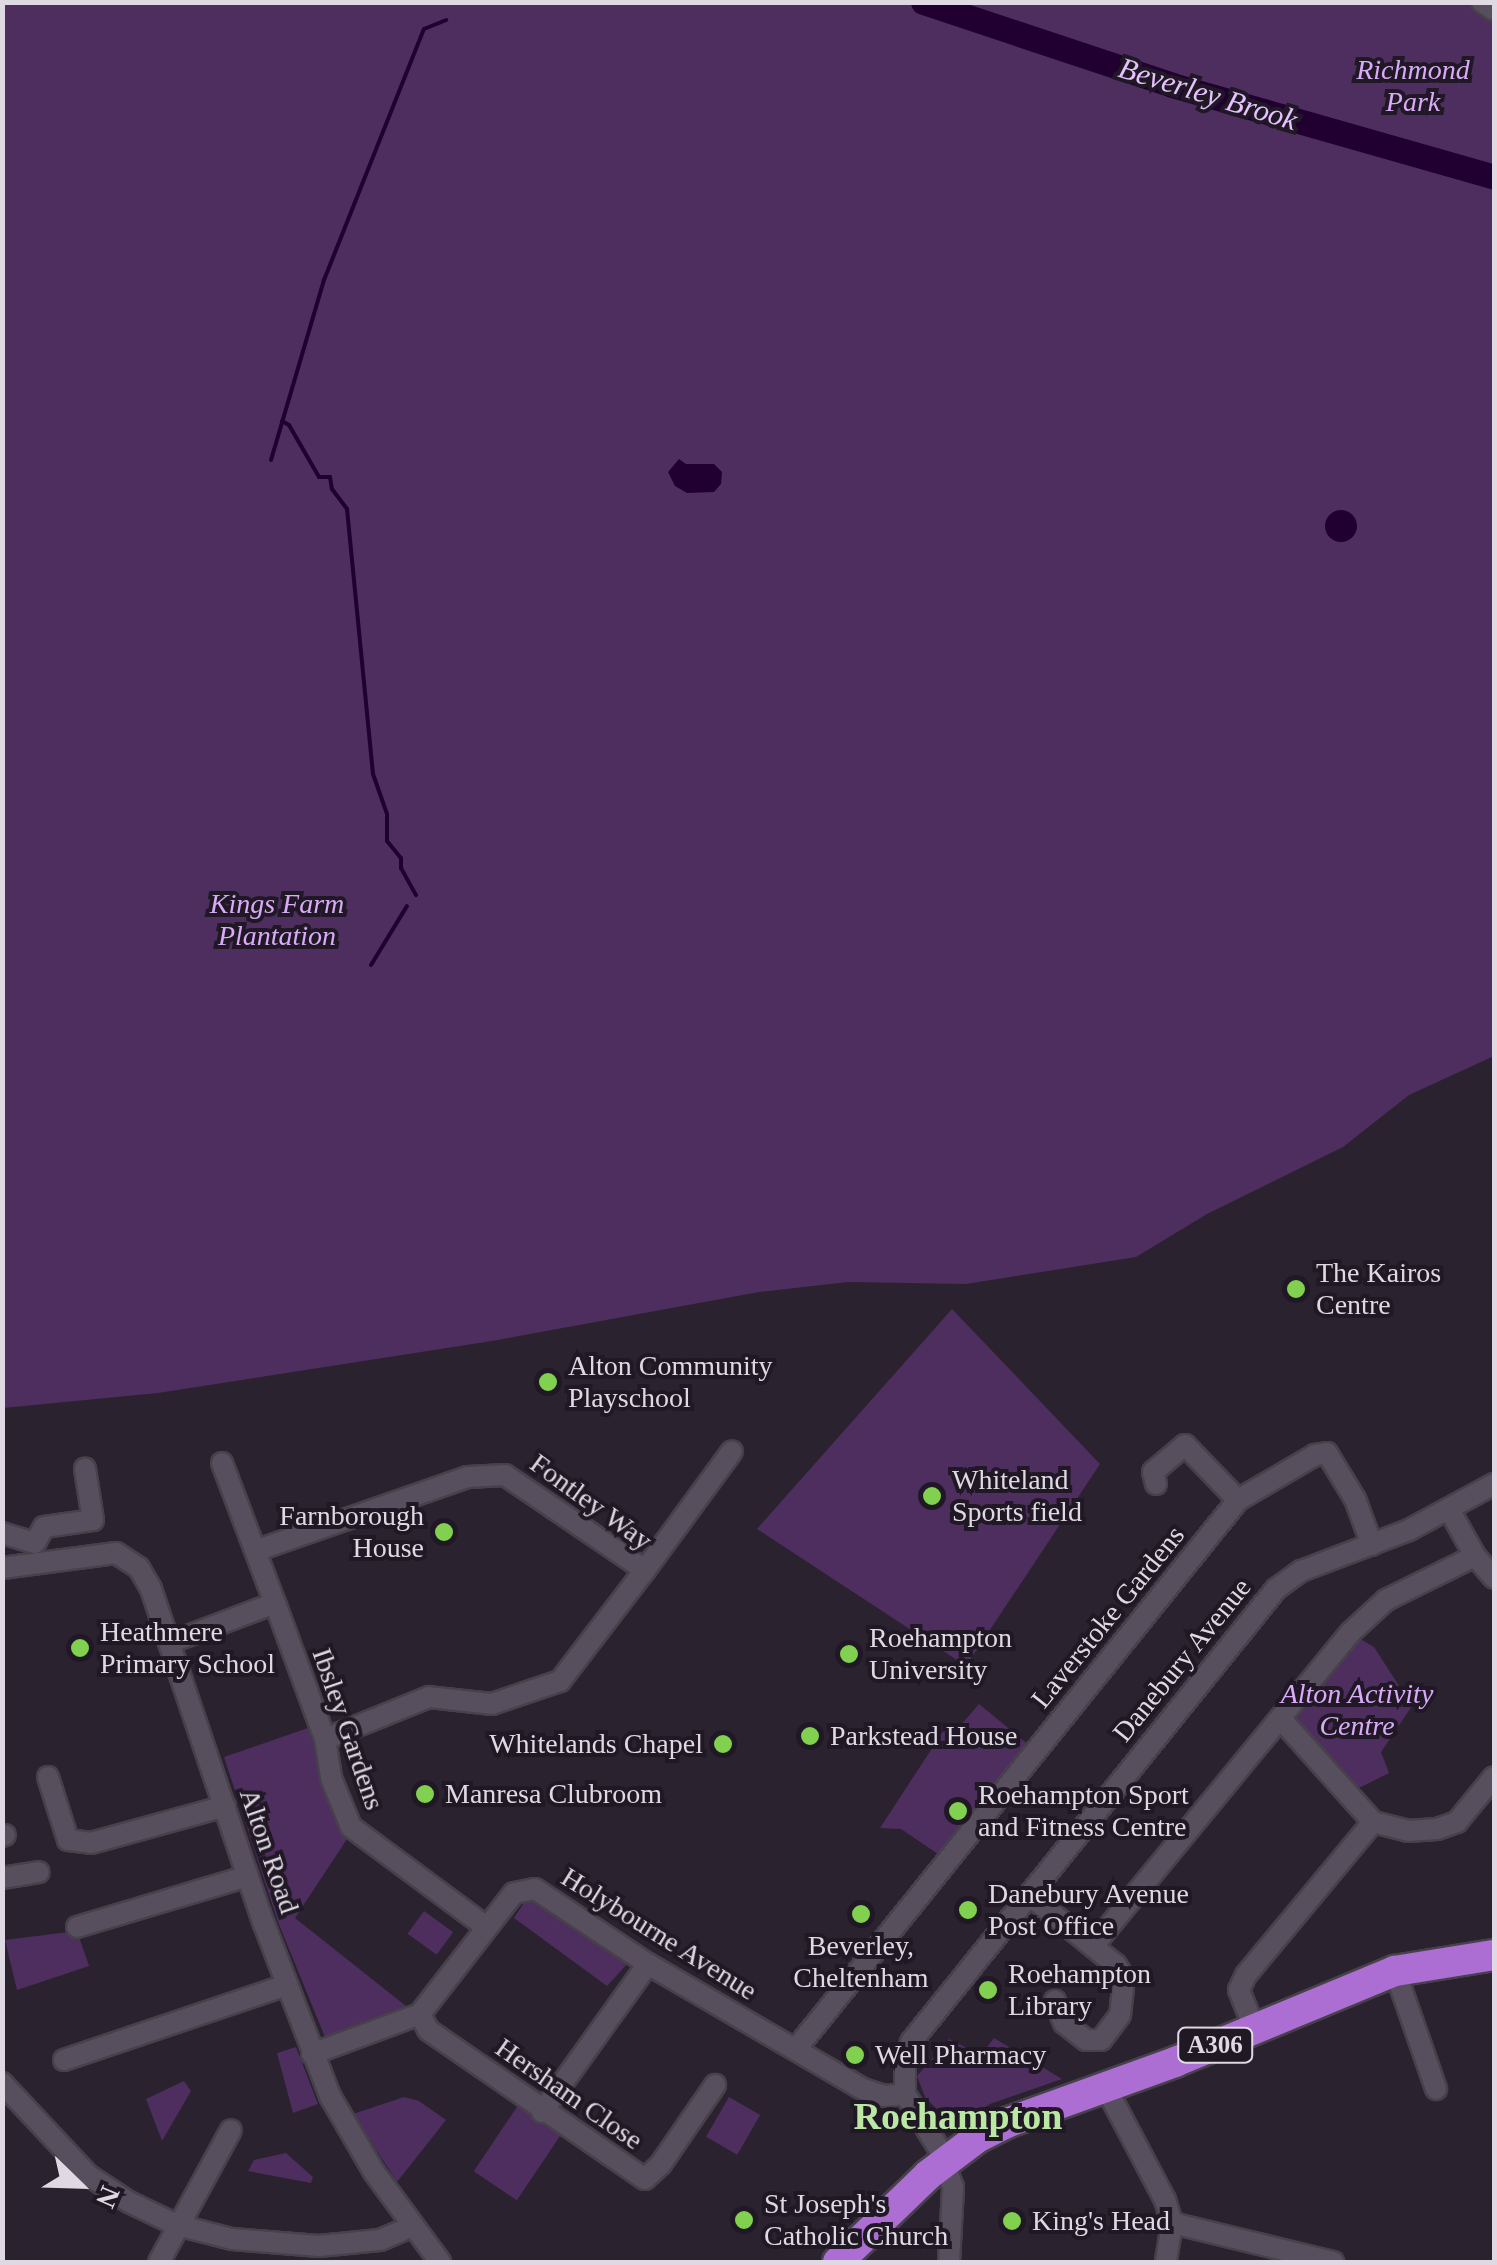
<!DOCTYPE html>
<style>
body{margin:0}
#map{position:relative;width:1497px;height:2265px;overflow:hidden;background:#2a222f;font-family:Georgia,serif}
div>[style]{position:absolute}
.green>*{inset:0;background:#4d2e5f;transform-origin:0 0}
.water>*{inset:0;background:#210031}
.round{border-radius:50%}
.stream>*{height:4px;margin:-2px;padding:0 2px;transform-origin:2px;border-radius:2px;background:#210031}
.river>*{height:25px;margin:-12.5px;padding:0 12.5px;transform-origin:12.5px;border-radius:12.5px;background:#210031}
.roads{filter:drop-shadow(2px 0 #47414b) drop-shadow(-2px 0 #47414b) drop-shadow(0 2px #47414b) drop-shadow(0 -2px #47414b)}
.minor>*{height:20px;margin:-10px;padding:0 10px;transform-origin:10px;border-radius:10px;background:#574f5d}
.highway>*{height:30px;margin:-15px;padding:0 15px;transform-origin:15px;border-radius:15px;background:#ad6ed3}
.dots>*{width:28px;height:28px;translate:-50% -50%;box-sizing:border-box;border:5px solid #201925;border-radius:50%}
span{translate:-50% -50%;white-space:nowrap;text-align:center;line-height:1.15;-webkit-text-stroke:8px #201925;paint-order:stroke}
.shield-label span{padding:2px 8px;background:#201925;border:2px solid;border-radius:8px;-webkit-text-stroke-width:0}
.shield-label{font-size:25px;color:#ded9e2;font-weight:700}
.park-label{font-size:28px;color:#d9aaf8;font-style:italic}
.poi-label{font-size:28px;color:#ded9e2}
.left{translate:0 -50%;text-align:left}
.right{translate:-100% -50%;text-align:right}
.street-label{font-size:28px;color:#ded9e2}
.water-label{font-size:30px;color:#e5c1fd;font-style:italic}
.district-label{font-size:38px;color:#bbe7a4;font-weight:700}
.frame{position:absolute;inset:0;border:5px solid #ded9e2;pointer-events:none}
.north{position:absolute;left:30px;top:2135px;width:100px;height:100px;-webkit-text-stroke:8px #201925;paint-order:stroke;rotate:113deg;font-size:28px;font-weight:700;line-height:40px;text-align:center;color:#ded9e2}
.north::after{content:'';display:block;margin:auto;width:35px;height:45px;background:#ded9e2;clip-path:polygon(50% 0,100% 100%,50% 72%,0 100%)}
</style>
<div id="map">
<div class="green">
<i style="clip-path:polygon(3px 3px,1494px 3px,1494px 1056px,1409px 1095px,1343px 1147px,1207px 1214px,1136px 1257px,966px 1284px,848px 1282px,759px 1292px,492px 1341px,158px 1393px,3px 1408px)"></i>
<i style="clip-path:polygon(952px 1309px,1100px 1464px,966px 1666px,757px 1529px)"></i>
<i style="clip-path:polygon(1357px 1637px,1374px 1647px,1412px 1706px,1381px 1752px,1389px 1773px,1361px 1787px,1354px 1787px,1296px 1717px)"></i>
<i style="clip-path:polygon(979px 1704px,1030px 1746px,941px 1856px,901px 1829px,880px 1828px,944px 1730px,954px 1733px)"></i>
<i style="clip-path:polygon(308px 1728px,347px 1839px,295px 1918px,411px 2010px,327px 2042px,278px 1922px,224px 1757px)"></i>
<i style="clip-path:polygon(528px 1896px,628px 1963px,607px 1986px,514px 1918px)"></i>
<i style="left:424px;top:1911px;width:36px;height:28px;rotate:36deg"></i>
<i style="clip-path:polygon(77px 1931px,89px 1966px,17px 1990px,5px 1940px)"></i>
<i style="clip-path:polygon(994px 2038px,1062px 2079px,990px 2104px,965px 2119px,947px 2120px,925px 2097px,917px 2076px,949px 2039px,981px 2055px)"></i>
<i style="clip-path:polygon(296px 2047px,318px 2104px,293px 2113px,277px 2053px)"></i>
<i style="clip-path:polygon(184px 2081px,191px 2091px,162px 2141px,146px 2099px)"></i>
<i style="clip-path:polygon(404px 2097px,419px 2101px,446px 2120px,397px 2182px,353px 2114px)"></i>
<i style="left:729px;top:2097px;width:36px;height:46px;rotate:30deg"></i>
<i style="left:519px;top:2104px;width:52px;height:81px;rotate:34deg"></i>
<i style="clip-path:polygon(286px 2153px,313px 2177px,311px 2183px,248px 2171px,254px 2160px)"></i>
</div>
<div class="water">
<i style="clip-path:polygon(679px 459px,686px 464px,714px 464px,722px 472px,721px 484px,714px 492px,687px 493px,675px 486px,668px 472px)"></i>
<i class="round" style="left:1325px;top:510px;width:32px;height:32px"></i>
</div>
<div class="stream">
<i style="left:282px;top:421px;width:8px;rotate:30deg"></i>
<i style="left:289px;top:425px;width:60px;rotate:60deg"></i>
<i style="left:319px;top:477px;width:11px"></i>
<i style="left:330px;top:477px;width:12px;rotate:81deg"></i>
<i style="left:332px;top:489px;width:25px;rotate:53deg"></i>
<i style="left:347px;top:509px;width:266px;rotate:84.4deg"></i>
<i style="left:373px;top:774px;width:42px;rotate:70.7deg"></i>
<i style="left:387px;top:814px;width:27px;rotate:90deg"></i>
<i style="left:387px;top:841px;width:22px;rotate:51deg"></i>
<i style="left:401px;top:858px;width:10px;rotate:90deg"></i>
<i style="left:401px;top:868px;width:31px;rotate:61deg"></i>
<i style="left:271px;top:460px;width:188px;rotate:-73.6deg"></i>
<i style="left:324px;top:280px;width:270px;rotate:-68.3deg"></i>
<i style="left:424px;top:29px;width:24px;rotate:-22deg"></i>
<i style="left:371px;top:965px;width:69px;rotate:-58.6deg"></i>
</div>
<div class="river">
<i style="left:923px;top:2px;width:262px;rotate:18.4deg"></i>
<i style="left:1172px;top:85px;width:335px;rotate:15.9deg"></i>
</div>
<div class="roads">
<div class="minor">
<i style="left:1482px;top:2px;width:14px;rotate:34deg"></i>
<i style="left:222px;top:1463px;width:150px;rotate:69.3deg"></i>
<i style="left:1156px;top:1484px;width:12px;rotate:-104deg"></i>
<i style="left:1153px;top:1472px;width:42px;rotate:-40.2deg"></i>
<i style="left:1185px;top:1445px;width:76px;rotate:46.1deg"></i>
<i style="left:1450px;top:1511px;width:51px;rotate:60.9deg"></i>
<i style="left:1475px;top:1556px;width:29px;rotate:49deg"></i>
<i style="left:2px;top:1533px;width:34px;rotate:17deg"></i>
<i style="left:35px;top:1543px;width:18px;rotate:-61deg"></i>
<i style="left:44px;top:1527px;width:49px;rotate:-8.1deg"></i>
<i style="left:93px;top:1520px;width:52px;rotate:-98.9deg"></i>
<i style="left:258px;top:1550px;width:222px;rotate:-19.2deg"></i>
<i style="left:468px;top:1477px;width:37px;rotate:-3deg"></i>
<i style="left:505px;top:1475px;width:169px;rotate:34.2deg"></i>
<i style="left:645px;top:1570px;width:140px;rotate:127.4deg"></i>
<i style="left:560px;top:1681px;width:72px;rotate:161.3deg"></i>
<i style="left:492px;top:1704px;width:63px;rotate:-173.7deg"></i>
<i style="left:429px;top:1697px;width:112px;rotate:158deg"></i>
<i style="left:2px;top:1568px;width:115px;rotate:-7.5deg"></i>
<i style="left:116px;top:1553px;width:27px;rotate:33deg"></i>
<i style="left:139px;top:1568px;width:24px;rotate:60deg"></i>
<i style="left:151px;top:1589px;width:354px;rotate:71.4deg"></i>
<i style="left:264px;top:1924px;width:184px;rotate:69deg"></i>
<i style="left:330px;top:2096px;width:88px;rotate:59.9deg"></i>
<i style="left:374px;top:2172px;width:112px;rotate:53.7deg"></i>
<i style="left:645px;top:1570px;width:147px;rotate:-53.8deg"></i>
<i style="left:169px;top:1643px;width:113px;rotate:-20.7deg"></i>
<i style="left:275px;top:1603px;width:145px;rotate:69.8deg"></i>
<i style="left:325px;top:1739px;width:39px;rotate:81deg"></i>
<i style="left:331px;top:1778px;width:53px;rotate:67.8deg"></i>
<i style="left:351px;top:1827px;width:168px;rotate:36.5deg"></i>
<i style="left:1281px;top:1719px;width:138px;rotate:48.2deg"></i>
<i style="left:1373px;top:1822px;width:36px;rotate:14deg"></i>
<i style="left:1408px;top:1831px;width:29px;rotate:-4deg"></i>
<i style="left:1437px;top:1829px;width:21px;rotate:-19deg"></i>
<i style="left:1457px;top:1822px;width:58px;rotate:-50.6deg"></i>
<i style="left:48px;top:1777px;width:66px;rotate:72.4deg"></i>
<i style="left:68px;top:1840px;width:23px;rotate:7deg"></i>
<i style="left:91px;top:1843px;width:139px;rotate:-15.4deg"></i>
<i style="left:2px;top:1836px;width:3px;rotate:-18deg"></i>
<i style="left:2px;top:1878px;width:37px;rotate:-9deg"></i>
<i style="left:1029px;top:1895px;width:112px;rotate:38.8deg"></i>
<i style="left:1116px;top:1965px;width:15px;rotate:58deg"></i>
<i style="left:1124px;top:1978px;width:37px;rotate:96deg"></i>
<i style="left:1120px;top:2015px;width:31px;rotate:127deg"></i>
<i style="left:1101px;top:2040px;width:15px;rotate:180deg"></i>
<i style="left:1086px;top:2040px;width:28px;rotate:-142deg"></i>
<i style="left:1064px;top:2023px;width:24px;rotate:-112deg"></i>
<i style="left:77px;top:1927px;width:178px;rotate:-16.6deg"></i>
<i style="left:1093px;top:1946px;width:405px;rotate:-50.6deg"></i>
<i style="left:1350px;top:1633px;width:49px;rotate:-42.5deg"></i>
<i style="left:1386px;top:1600px;width:99px;rotate:-26.3deg"></i>
<i style="left:1395px;top:1971px;width:125px;rotate:70.8deg"></i>
<i style="left:420px;top:2014px;width:18px;rotate:63deg"></i>
<i style="left:428px;top:2030px;width:263px;rotate:34.5deg"></i>
<i style="left:645px;top:2179px;width:22px;rotate:-43deg"></i>
<i style="left:661px;top:2164px;width:96px;rotate:-55.6deg"></i>
<i style="left:1254px;top:2028px;width:41px;rotate:-111.5deg"></i>
<i style="left:1239px;top:1990px;width:17px;rotate:-65deg"></i>
<i style="left:1246px;top:1975px;width:199px;rotate:-50.3deg"></i>
<i style="left:796px;top:2049px;width:705px;rotate:-51.16deg"></i>
<i style="left:1238px;top:1500px;width:89px;rotate:-30.3deg"></i>
<i style="left:1315px;top:1455px;width:12px;rotate:-9deg"></i>
<i style="left:1327px;top:1453px;width:54px;rotate:58.7deg"></i>
<i style="left:1355px;top:1499px;width:49px;rotate:69.7deg"></i>
<i style="left:312px;top:2054px;width:115px;rotate:-20.3deg"></i>
<i style="left:420px;top:2014px;width:153px;rotate:-52.2deg"></i>
<i style="left:514px;top:1893px;width:21px;rotate:-11deg"></i>
<i style="left:535px;top:1889px;width:136px;rotate:33.6deg"></i>
<i style="left:648px;top:1964px;width:249px;rotate:30.2deg"></i>
<i style="left:863px;top:2089px;width:22px;rotate:18deg"></i>
<i style="left:884px;top:2096px;width:21px;rotate:-5deg"></i>
<i style="left:64px;top:2060px;width:235px;rotate:-18.6deg"></i>
<i style="left:2px;top:2083px;width:126px;rotate:46.9deg"></i>
<i style="left:88px;top:2175px;width:49px;rotate:33.4deg"></i>
<i style="left:129px;top:2202px;width:53px;rotate:25.6deg"></i>
<i style="left:177px;top:2225px;width:57px;rotate:14.3deg"></i>
<i style="left:232px;top:2239px;width:87px;rotate:4.6deg"></i>
<i style="left:319px;top:2246px;width:61px;rotate:-5.6deg"></i>
<i style="left:380px;top:2240px;width:33px;rotate:-23deg"></i>
<i style="left:1106px;top:2088px;width:127px;rotate:62.2deg"></i>
<i style="left:1165px;top:2200px;width:24px;rotate:73deg"></i>
<i style="left:1172px;top:2223px;width:39px;rotate:99deg"></i>
<i style="left:542px;top:2112px;width:182px;rotate:-54.4deg"></i>
<i style="left:1172px;top:2223px;width:166px;rotate:13.6deg"></i>
<i style="left:159px;top:2262px;width:150px;rotate:-61.4deg"></i>
<i style="left:949px;top:2262px;width:75px;rotate:-86.9deg"></i>
<i style="left:953px;top:2187px;width:43px;rotate:-110.6deg"></i>
<i style="left:938px;top:2147px;width:62px;rotate:-121.9deg"></i>
<i style="left:905px;top:2094px;width:32px;rotate:-90deg"></i>
<i style="left:905px;top:2062px;width:21px;rotate:-73deg"></i>
<i style="left:911px;top:2042px;width:582px;rotate:-51.14deg"></i>
<i style="left:1276px;top:1589px;width:31px;rotate:-36deg"></i>
<i style="left:1301px;top:1571px;width:116px;rotate:-20.8deg"></i>
<i style="left:1409px;top:1530px;width:97px;rotate:-28.4deg"></i>
</div>
<div class="highway">
<i style="left:838px;top:2262px;width:125px;rotate:-44deg"></i>
<i style="left:928px;top:2175px;width:61px;rotate:-37.1deg"></i>
<i style="left:977px;top:2138px;width:33px;rotate:-27deg"></i>
<i style="left:1006px;top:2123px;width:180px;rotate:-19.8deg"></i>
<i style="left:1175px;top:2062px;width:238px;rotate:-22.5deg"></i>
<i style="left:1395px;top:1971px;width:100px;rotate:-9.2deg"></i>
</div>
</div>
<div class="dots">
<i style="left:1296px;top:1289px;background:#81d050"></i>
<i style="left:548px;top:1382px;background:#81d050"></i>
<i style="left:932px;top:1496px;background:#81d050"></i>
<i style="left:444px;top:1532px;background:#81d050"></i>
<i style="left:80px;top:1648px;background:#81d050"></i>
<i style="left:849px;top:1654px;background:#81d050"></i>
<i style="left:810px;top:1736px;background:#81d050"></i>
<i style="left:723px;top:1744px;background:#81d050"></i>
<i style="left:425px;top:1794px;background:#81d050"></i>
<i style="left:958px;top:1811px;background:#81d050"></i>
<i style="left:968px;top:1910px;background:#81d050"></i>
<i style="left:861px;top:1914px;background:#81d050"></i>
<i style="left:988px;top:1990px;background:#81d050"></i>
<i style="left:855px;top:2055px;background:#81d050"></i>
<i style="left:744px;top:2220px;background:#81d050"></i>
<i style="left:1012px;top:2221px;background:#81d050"></i>
</div>
<div class="shield-label">
<span style="left:1215px;top:2045px">A306</span>
</div>
<div class="park-label">
<span style="left:1413px;top:86px">Richmond<br>Park</span>
<span style="left:277px;top:920px">Kings Farm<br>Plantation</span>
<span style="left:1357px;top:1710px">Alton Activity<br>Centre</span>
</div>
<div class="poi-label">
<span class="left" style="left:1316px;top:1289px">The Kairos<br>Centre</span>
<span class="left" style="left:568px;top:1382px">Alton Community<br>Playschool</span>
<span class="left" style="left:952px;top:1496px">Whiteland<br>Sports field</span>
<span class="right" style="left:424px;top:1532px">Farnborough<br>House</span>
<span class="left" style="left:100px;top:1648px">Heathmere<br>Primary School</span>
<span class="left" style="left:869px;top:1654px">Roehampton<br>University</span>
<span class="left" style="left:830px;top:1736px">Parkstead House</span>
<span class="right" style="left:703px;top:1744px">Whitelands Chapel</span>
<span class="left" style="left:445px;top:1794px">Manresa Clubroom</span>
<span class="left" style="left:978px;top:1811px">Roehampton Sport<br>and Fitness Centre</span>
<span class="left" style="left:988px;top:1910px">Danebury Avenue<br>Post Office</span>
<span style="left:861px;top:1962px">Beverley,<br>Cheltenham</span>
<span class="left" style="left:1008px;top:1990px">Roehampton<br>Library</span>
<span class="left" style="left:875px;top:2055px">Well Pharmacy</span>
<span class="left" style="left:764px;top:2220px">St Joseph's<br>Catholic Church</span>
<span class="left" style="left:1032px;top:2221px">King's Head</span>
</div>
<div class="street-label">
<span style="left:591px;top:1502px;rotate:36deg">Fontley Way</span>
<span style="left:1108px;top:1617px;rotate:-51deg">Laverstoke Gardens</span>
<span style="left:1182px;top:1660px;rotate:-51deg">Danebury Avenue</span>
<span style="left:348px;top:1729px;rotate:71deg">Ibsley Gardens</span>
<span style="left:269px;top:1851px;rotate:71deg">Alton Road</span>
<span style="left:659px;top:1934px;rotate:32deg">Holybourne Avenue</span>
<span style="left:569px;top:2094px;rotate:35deg">Hersham Close</span>
</div>
<div class="water-label">
<span style="left:1208px;top:94px;rotate:17deg">Beverley Brook</span>
</div>
<div class="district-label">
<span style="left:958px;top:2117px">Roehampton</span>
</div>
<div class="frame"></div>
<div class="north">N</div>
</div>
